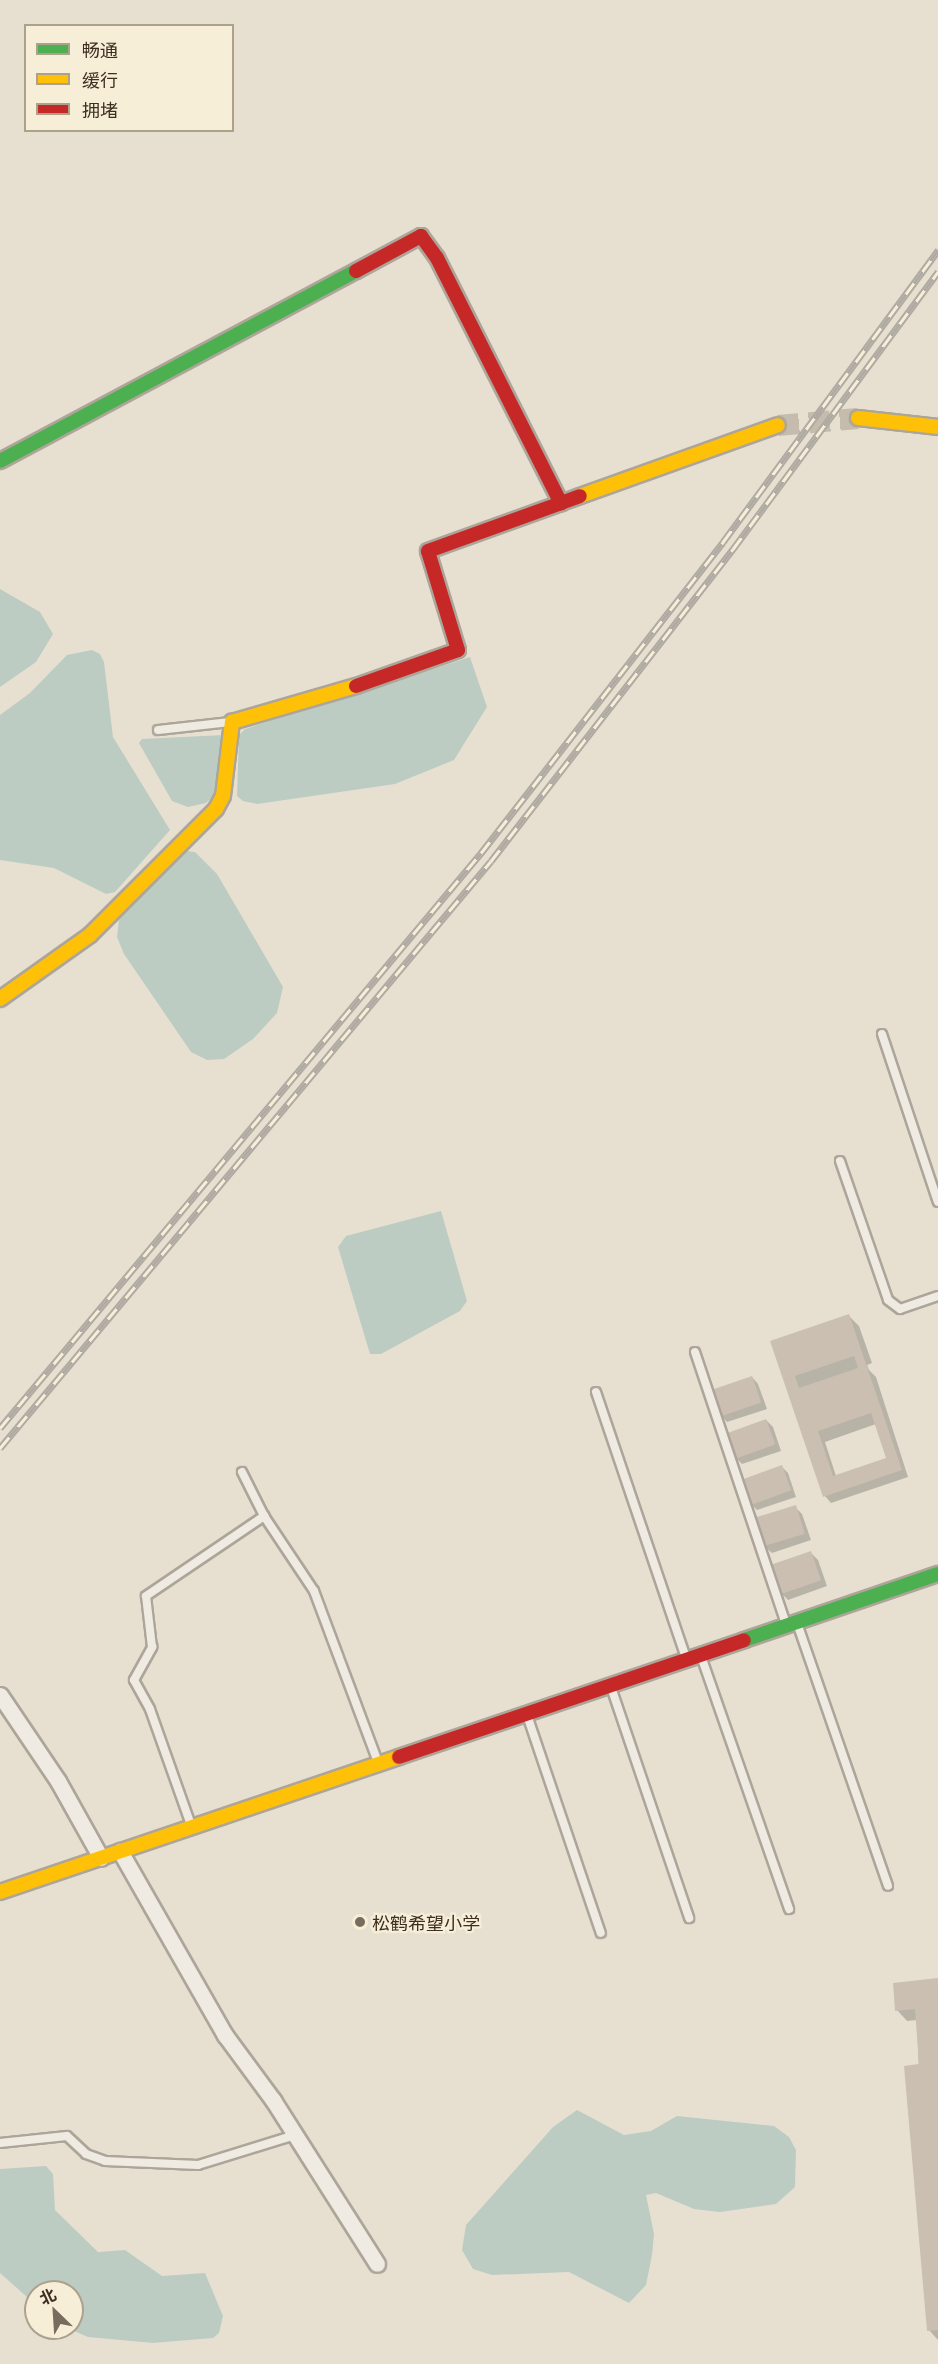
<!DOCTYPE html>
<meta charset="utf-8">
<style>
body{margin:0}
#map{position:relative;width:938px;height:2364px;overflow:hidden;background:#e7e0d1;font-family:Georgia,"Noto Sans SC",serif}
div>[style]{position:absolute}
.water>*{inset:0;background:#bcccc2}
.shadow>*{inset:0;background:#0003}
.building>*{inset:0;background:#cbbfb2;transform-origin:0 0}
.secondary-tunnel>*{height:21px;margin-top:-10.5px;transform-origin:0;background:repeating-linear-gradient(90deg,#c5bcae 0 21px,transparent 0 31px)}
.roads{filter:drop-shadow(2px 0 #ada599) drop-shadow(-2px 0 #ada599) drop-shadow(0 2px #ada599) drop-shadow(0 -2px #ada599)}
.lane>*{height:8px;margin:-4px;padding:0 4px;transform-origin:4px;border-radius:4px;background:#efebe3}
.street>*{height:15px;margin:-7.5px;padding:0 7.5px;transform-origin:7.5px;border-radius:7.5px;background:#efebe3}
.fast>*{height:14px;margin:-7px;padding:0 7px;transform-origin:7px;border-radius:7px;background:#4caf50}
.slow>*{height:14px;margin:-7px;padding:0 7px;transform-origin:7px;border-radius:7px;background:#ffc107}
.jam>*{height:14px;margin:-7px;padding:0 7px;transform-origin:7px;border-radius:7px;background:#c62828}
.rail>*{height:7px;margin-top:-3.5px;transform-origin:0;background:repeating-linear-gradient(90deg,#f7eed8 0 14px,#afaaa2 0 28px);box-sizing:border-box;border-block:2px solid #afaaa2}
.dots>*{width:16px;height:16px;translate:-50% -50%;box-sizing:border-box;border:3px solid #f7eed8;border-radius:50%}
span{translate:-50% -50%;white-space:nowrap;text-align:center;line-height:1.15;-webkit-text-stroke:4.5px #f7eed8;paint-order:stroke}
.poi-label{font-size:18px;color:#3d2e20}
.left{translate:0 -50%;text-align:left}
.legend{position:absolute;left:24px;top:24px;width:210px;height:108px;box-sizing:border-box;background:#f7eed8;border:2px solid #ada18e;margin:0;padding:8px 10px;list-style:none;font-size:18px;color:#3d2e20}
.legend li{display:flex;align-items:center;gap:12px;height:30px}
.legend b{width:30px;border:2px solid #ada18e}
.north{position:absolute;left:24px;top:2280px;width:60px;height:60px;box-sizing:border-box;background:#f7eed8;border:2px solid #ada18e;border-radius:50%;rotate:335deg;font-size:16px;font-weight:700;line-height:24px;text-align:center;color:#3d2e20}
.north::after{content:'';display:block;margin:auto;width:21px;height:27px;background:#786c5e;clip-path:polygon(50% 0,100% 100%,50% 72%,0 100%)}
</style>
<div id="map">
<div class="water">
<i style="clip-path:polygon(0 589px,40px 612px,53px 634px,36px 662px,0 687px)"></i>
<i style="clip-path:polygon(92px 650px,100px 654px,104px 662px,113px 737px,170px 830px,115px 892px,106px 894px,54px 868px,0 860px,0 715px,30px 693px,67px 655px)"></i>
<i style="clip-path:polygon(470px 657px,487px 707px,454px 760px,395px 784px,257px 804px,243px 801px,237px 796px,239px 735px,245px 729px)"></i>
<i style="clip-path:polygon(224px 735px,216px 794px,206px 803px,188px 807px,172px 801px,139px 743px,142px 739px)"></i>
<i style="clip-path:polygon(186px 851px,195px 852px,217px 874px,283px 987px,277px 1013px,253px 1039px,224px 1059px,207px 1060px,191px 1052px,124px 954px,117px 937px,119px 920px)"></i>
<i style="clip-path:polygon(441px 1211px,467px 1301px,460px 1311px,381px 1354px,370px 1354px,338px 1247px,346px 1236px)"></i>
<i style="clip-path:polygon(577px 2110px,624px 2135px,651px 2131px,677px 2116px,774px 2126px,789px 2137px,796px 2150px,795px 2187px,776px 2204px,720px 2212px,694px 2209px,656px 2193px,646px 2195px,654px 2234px,652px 2255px,646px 2285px,629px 2303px,569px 2272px,492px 2275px,473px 2269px,462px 2250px,466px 2225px,553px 2127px)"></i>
<i style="clip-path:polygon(46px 2166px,53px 2174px,55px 2210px,98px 2252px,125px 2250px,162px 2276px,205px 2273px,223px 2316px,219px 2333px,213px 2338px,153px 2343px,88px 2337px,67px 2328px,72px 2328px,72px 2292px,36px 2292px,36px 2305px,0 2273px,0 2169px)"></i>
</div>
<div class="shadow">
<i style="clip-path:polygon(evenodd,849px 1316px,859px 1326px,872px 1363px,867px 1365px,869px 1370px,876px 1377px,908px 1477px,831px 1503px,825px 1496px,772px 1342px,849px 1316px,876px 1424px,888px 1458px,836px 1476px,825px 1442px,876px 1424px)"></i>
<i style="clip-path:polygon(752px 1377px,758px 1384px,767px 1409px,727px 1422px,721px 1415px)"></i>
<i style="clip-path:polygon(766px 1420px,773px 1427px,781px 1451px,742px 1464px,735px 1457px)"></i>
<i style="clip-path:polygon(782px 1467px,788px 1473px,796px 1497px,757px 1510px,751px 1504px,743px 1480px)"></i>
<i style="clip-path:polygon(795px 1507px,802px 1514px,811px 1540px,772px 1553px,765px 1547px)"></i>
<i style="clip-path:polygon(811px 1553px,818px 1560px,827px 1586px,788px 1600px,781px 1593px)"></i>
<i style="clip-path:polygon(938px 1980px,938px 2340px,929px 2330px,917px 2020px,907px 2021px,897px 2010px)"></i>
</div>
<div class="building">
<i style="clip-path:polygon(evenodd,849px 1314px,902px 1470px,823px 1497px,770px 1341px,849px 1314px,854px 1356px,858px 1368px,799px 1388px,795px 1376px,854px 1356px,849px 1314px,871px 1413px,886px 1458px,833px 1476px,818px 1431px,871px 1413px)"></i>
<i style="left:752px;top:1376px;width:28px;height:43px;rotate:71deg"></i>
<i style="left:766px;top:1419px;width:27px;height:43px;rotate:70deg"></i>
<i style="left:782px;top:1465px;width:27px;height:43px;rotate:70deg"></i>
<i style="left:796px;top:1505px;width:30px;height:45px;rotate:73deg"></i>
<i style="left:811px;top:1551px;width:31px;height:43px;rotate:71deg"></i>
<i style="clip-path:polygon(938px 1978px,938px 2330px,927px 2331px,904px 2066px,919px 2064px,915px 2009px,895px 2011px,893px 1983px)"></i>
</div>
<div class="secondary-tunnel">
<i style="left:778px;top:425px;width:80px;rotate:-5deg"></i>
</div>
<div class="roads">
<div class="lane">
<i style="left:158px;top:730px;width:73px;rotate:-6.3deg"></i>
<i style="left:882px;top:1034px;width:177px;rotate:71.6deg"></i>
<i style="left:840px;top:1161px;width:147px;rotate:70.9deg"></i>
<i style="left:888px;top:1300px;width:15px;rotate:37deg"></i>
<i style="left:900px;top:1309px;width:40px;rotate:-18.9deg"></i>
<i style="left:695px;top:1352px;width:287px;rotate:71.5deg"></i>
<i style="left:596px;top:1392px;width:281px;rotate:71.3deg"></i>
<i style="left:242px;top:1472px;width:49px;rotate:63.4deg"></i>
<i style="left:264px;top:1516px;width:90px;rotate:56.3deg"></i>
<i style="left:314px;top:1591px;width:183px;rotate:69.5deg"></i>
<i style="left:797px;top:1623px;width:278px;rotate:70.9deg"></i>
<i style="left:701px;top:1656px;width:268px;rotate:70.8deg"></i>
<i style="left:611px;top:1687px;width:244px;rotate:71.3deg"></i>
<i style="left:527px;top:1715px;width:230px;rotate:71.3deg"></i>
<i style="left:191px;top:1825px;width:123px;rotate:-109.5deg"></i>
<i style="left:150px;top:1709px;width:33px;rotate:-119deg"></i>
<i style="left:134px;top:1680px;width:38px;rotate:-61deg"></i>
<i style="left:152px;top:1647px;width:51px;rotate:-96.7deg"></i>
<i style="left:146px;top:1596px;width:143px;rotate:-34.1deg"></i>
<i style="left:0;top:2143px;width:67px;rotate:-6deg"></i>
<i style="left:67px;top:2136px;width:26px;rotate:43deg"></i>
<i style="left:86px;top:2154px;width:20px;rotate:20deg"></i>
<i style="left:105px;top:2161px;width:93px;rotate:2.5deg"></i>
<i style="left:198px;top:2165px;width:102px;rotate:-17.2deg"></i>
</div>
<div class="street">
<i style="left:0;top:1695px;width:104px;rotate:56deg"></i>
<i style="left:58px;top:1781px;width:88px;rotate:60.8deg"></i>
<i style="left:120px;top:1851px;width:212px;rotate:60.3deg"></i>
<i style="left:225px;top:2035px;width:81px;rotate:53.6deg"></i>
<i style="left:273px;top:2100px;width:194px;rotate:57.6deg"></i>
</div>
<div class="fast">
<i style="left:0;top:461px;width:404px;rotate:-28.1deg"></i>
<i style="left:744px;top:1640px;width:205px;rotate:-18.8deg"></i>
</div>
<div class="slow">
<i style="left:858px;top:418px;width:81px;rotate:6.4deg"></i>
<i style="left:580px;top:496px;width:210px;rotate:-19.7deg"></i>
<i style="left:0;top:999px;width:110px;rotate:-35.4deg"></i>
<i style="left:90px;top:935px;width:178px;rotate:-45deg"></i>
<i style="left:216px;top:809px;width:15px;rotate:-62deg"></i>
<i style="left:223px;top:796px;width:75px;rotate:-83.1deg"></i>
<i style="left:232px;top:722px;width:129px;rotate:-16.2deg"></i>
<i style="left:0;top:1892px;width:421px;rotate:-18.7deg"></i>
</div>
<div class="jam">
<i style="left:356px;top:271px;width:74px;rotate:-28.3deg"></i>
<i style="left:421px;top:236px;width:27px;rotate:54deg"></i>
<i style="left:437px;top:258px;width:275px;rotate:63.2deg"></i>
<i style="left:561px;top:503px;width:20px;rotate:-20deg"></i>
<i style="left:356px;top:686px;width:108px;rotate:-19.4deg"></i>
<i style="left:458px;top:650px;width:103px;rotate:-106.9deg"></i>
<i style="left:428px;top:551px;width:141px;rotate:-19.8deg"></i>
<i style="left:399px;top:1757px;width:364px;rotate:-18.7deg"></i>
</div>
</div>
<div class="rail">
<i style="left:0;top:1428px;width:750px;rotate:-50.09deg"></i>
<i style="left:481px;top:853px;width:394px;rotate:-52.1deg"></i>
<i style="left:723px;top:542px;width:363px;rotate:-53.6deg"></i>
<i style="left:0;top:1448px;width:765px;rotate:-50.09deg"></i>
<i style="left:491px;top:861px;width:395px;rotate:-52.2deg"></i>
<i style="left:733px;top:549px;width:345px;rotate:-53.5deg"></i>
</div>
<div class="dots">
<i style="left:360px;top:1922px;background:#786c5e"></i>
</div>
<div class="poi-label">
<span class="left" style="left:372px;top:1922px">松鹤希望小学</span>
</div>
<ul class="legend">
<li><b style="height:8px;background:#4caf50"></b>畅通</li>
<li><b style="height:8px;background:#ffc107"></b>缓行</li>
<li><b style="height:8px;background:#c62828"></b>拥堵</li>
</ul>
<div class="north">北</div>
</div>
